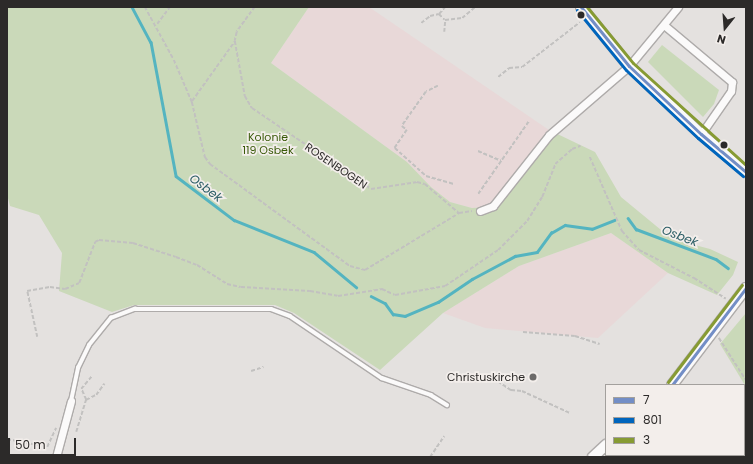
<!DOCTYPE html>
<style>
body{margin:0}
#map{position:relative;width:753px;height:464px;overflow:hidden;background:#e4e1df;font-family:Poppins,sans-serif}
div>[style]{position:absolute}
.education>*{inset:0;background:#e8d8d8}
.green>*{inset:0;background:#cad9b9}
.stream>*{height:2.5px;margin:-1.25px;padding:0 1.25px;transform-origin:1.25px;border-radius:1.25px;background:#54b4c0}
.path>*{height:1.5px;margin-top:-0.75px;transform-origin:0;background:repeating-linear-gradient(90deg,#c2c1c0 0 4px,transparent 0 6px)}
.roads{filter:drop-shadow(1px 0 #aeabaa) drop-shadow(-1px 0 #aeabaa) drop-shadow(0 1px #aeabaa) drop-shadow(0 -1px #aeabaa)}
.lane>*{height:3.5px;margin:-1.75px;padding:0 1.75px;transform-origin:1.75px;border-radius:1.75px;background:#fbfafa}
.street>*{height:7px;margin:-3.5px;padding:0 3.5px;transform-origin:3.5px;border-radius:3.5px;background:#fbfafa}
.secondary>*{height:10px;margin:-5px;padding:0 5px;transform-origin:5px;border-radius:5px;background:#fbfafa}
.bus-1>*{height:3px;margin:-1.5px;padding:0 1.5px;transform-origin:1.5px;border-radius:1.5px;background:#738ec6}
.bus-2>*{height:3px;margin:-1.5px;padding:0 1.5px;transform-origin:1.5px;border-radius:1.5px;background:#0065bd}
.bus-3>*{height:3px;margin:-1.5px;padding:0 1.5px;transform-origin:1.5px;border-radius:1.5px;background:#879b33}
.dots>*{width:11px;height:11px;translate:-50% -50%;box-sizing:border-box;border:2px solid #f3eeeb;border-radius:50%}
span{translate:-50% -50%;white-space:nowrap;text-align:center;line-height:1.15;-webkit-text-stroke:3.5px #f3eeeb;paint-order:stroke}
.park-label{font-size:11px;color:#385907}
.street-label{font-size:11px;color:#2c2a29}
.poi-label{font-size:11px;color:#2c2a29}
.right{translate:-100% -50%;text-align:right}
.water-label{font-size:12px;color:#2c5e66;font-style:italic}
.frame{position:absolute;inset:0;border:8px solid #2c2a29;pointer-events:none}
.legend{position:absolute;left:605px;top:384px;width:140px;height:72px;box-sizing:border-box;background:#f3eeeb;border:1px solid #a3a09d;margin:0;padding:5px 7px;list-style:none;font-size:12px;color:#2c2a29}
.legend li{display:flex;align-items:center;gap:8px;height:20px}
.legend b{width:20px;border:1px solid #a3a09d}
.north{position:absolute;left:705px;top:8px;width:40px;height:40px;-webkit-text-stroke:3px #f3eeeb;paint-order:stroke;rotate:197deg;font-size:11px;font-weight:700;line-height:16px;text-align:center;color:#2c2a29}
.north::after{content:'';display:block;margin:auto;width:14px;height:18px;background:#2c2a29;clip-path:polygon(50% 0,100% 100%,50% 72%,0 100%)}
.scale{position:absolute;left:8px;top:438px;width:68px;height:18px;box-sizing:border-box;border:2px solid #2c2a29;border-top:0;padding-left:5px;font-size:12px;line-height:14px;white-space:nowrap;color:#2c2a29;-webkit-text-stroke:3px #f3eeeb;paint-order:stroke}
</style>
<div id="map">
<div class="education">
<i style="clip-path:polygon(309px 7px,369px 7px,549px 130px,488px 207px,472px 208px,450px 202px,431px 187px,407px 162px,271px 63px)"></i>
<i style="clip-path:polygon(611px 233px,668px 273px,598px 338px,485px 328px,443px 313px,519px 266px)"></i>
</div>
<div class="green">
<i style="clip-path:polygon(7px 7px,309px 7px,271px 63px,407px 162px,431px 187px,450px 202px,472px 208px,488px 207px,549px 130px,595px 152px,621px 197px,672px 239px,710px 249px,738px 262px,733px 275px,717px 295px,668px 273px,611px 233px,519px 266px,443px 313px,380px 370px,294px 313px,275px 305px,134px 305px,112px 312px,59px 291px,62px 253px,39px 215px,10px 206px,7px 194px)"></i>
<i style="clip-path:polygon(662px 45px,719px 90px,714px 104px,703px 117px,648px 62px)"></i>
<i style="clip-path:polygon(746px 313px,746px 387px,720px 344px)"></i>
</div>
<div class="stream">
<i style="left:132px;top:7px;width:40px;rotate:62deg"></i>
<i style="left:151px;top:42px;width:136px;rotate:79.4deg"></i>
<i style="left:176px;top:176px;width:73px;rotate:37.2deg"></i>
<i style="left:234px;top:220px;width:86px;rotate:21.8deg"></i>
<i style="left:314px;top:252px;width:55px;rotate:39.8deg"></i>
<i style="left:628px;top:218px;width:14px;rotate:54deg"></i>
<i style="left:636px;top:229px;width:85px;rotate:20.6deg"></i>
<i style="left:716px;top:259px;width:15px;rotate:37deg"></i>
<i style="left:371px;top:296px;width:16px;rotate:27deg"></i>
<i style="left:385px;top:303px;width:14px;rotate:54deg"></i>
<i style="left:393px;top:314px;width:12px;rotate:9deg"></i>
<i style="left:405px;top:316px;width:36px;rotate:-23deg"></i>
<i style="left:438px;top:302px;width:41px;rotate:-34.1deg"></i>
<i style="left:472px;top:279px;width:49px;rotate:-28.1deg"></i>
<i style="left:515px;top:256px;width:22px;rotate:-10deg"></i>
<i style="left:537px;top:252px;width:24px;rotate:-54deg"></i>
<i style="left:551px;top:233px;width:16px;rotate:-30deg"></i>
<i style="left:565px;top:225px;width:27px;rotate:8deg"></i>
<i style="left:592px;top:229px;width:24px;rotate:-22deg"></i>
</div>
<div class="path">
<i style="left:145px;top:7px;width:60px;rotate:61.3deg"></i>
<i style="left:174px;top:60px;width:46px;rotate:66.8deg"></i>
<i style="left:192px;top:102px;width:57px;rotate:76.7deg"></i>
<i style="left:205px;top:157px;width:9px;rotate:54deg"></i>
<i style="left:210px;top:164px;width:173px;rotate:36.1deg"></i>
<i style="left:350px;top:266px;width:16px;rotate:15deg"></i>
<i style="left:365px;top:270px;width:110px;rotate:-31.2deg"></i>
<i style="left:255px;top:7px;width:31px;rotate:126deg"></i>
<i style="left:237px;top:32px;width:9px;rotate:103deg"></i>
<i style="left:235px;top:41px;width:56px;rotate:79.7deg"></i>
<i style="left:245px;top:96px;width:14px;rotate:60deg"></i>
<i style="left:252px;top:108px;width:144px;rotate:34.2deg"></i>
<i style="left:371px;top:189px;width:47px;rotate:-8.7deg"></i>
<i style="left:417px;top:182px;width:8px;rotate:14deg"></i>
<i style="left:425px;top:184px;width:45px;rotate:40.5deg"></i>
<i style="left:459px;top:213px;width:13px;rotate:-9deg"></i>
<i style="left:439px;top:14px;width:8px;rotate:45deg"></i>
<i style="left:445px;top:20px;width:17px;rotate:-7deg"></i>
<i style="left:462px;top:18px;width:17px;rotate:-40deg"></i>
<i style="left:421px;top:23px;width:11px;rotate:-38deg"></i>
<i style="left:430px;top:16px;width:9px;rotate:-13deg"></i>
<i style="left:439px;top:14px;width:9px;rotate:-49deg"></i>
<i style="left:157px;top:24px;width:21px;rotate:-53deg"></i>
<i style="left:444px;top:32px;width:12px;rotate:-85deg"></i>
<i style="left:498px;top:77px;width:14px;rotate:-39deg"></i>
<i style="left:509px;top:68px;width:13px;rotate:-4deg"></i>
<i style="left:522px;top:67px;width:73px;rotate:-37.8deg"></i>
<i style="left:438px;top:86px;width:13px;rotate:153deg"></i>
<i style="left:426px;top:92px;width:42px;rotate:125.2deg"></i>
<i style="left:402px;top:126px;width:6px;rotate:39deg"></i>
<i style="left:407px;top:130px;width:22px;rotate:124deg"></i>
<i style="left:395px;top:148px;width:42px;rotate:42.1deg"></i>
<i style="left:426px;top:176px;width:29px;rotate:16deg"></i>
<i style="left:192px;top:101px;width:74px;rotate:-54.4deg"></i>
<i style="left:478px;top:151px;width:25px;rotate:23deg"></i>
<i style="left:590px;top:157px;width:81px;rotate:66.6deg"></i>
<i style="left:622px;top:231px;width:25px;rotate:48deg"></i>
<i style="left:639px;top:250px;width:62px;rotate:27deg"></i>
<i style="left:694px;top:278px;width:38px;rotate:33deg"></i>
<i style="left:478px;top:194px;width:89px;rotate:-55.1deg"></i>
<i style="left:523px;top:332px;width:52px;rotate:4.4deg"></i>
<i style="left:575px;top:336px;width:26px;rotate:18deg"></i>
<i style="left:37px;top:337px;width:47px;rotate:-102.3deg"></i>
<i style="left:27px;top:291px;width:23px;rotate:-10deg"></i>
<i style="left:50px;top:287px;width:15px;rotate:8deg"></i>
<i style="left:65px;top:289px;width:15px;rotate:-23deg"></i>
<i style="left:79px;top:283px;width:44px;rotate:-68.7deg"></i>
<i style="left:95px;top:242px;width:4px;rotate:-27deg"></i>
<i style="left:99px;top:240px;width:34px;rotate:5deg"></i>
<i style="left:133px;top:243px;width:45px;rotate:18deg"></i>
<i style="left:176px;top:257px;width:22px;rotate:21deg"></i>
<i style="left:197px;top:265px;width:36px;rotate:32deg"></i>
<i style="left:227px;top:284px;width:14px;rotate:12deg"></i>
<i style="left:241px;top:287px;width:69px;rotate:3.3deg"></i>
<i style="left:310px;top:291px;width:28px;rotate:10deg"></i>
<i style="left:338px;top:296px;width:45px;rotate:-9deg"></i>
<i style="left:382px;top:289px;width:14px;rotate:25deg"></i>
<i style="left:395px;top:295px;width:51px;rotate:-10.2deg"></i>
<i style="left:445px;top:286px;width:64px;rotate:-34.2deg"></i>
<i style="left:498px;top:250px;width:41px;rotate:-45deg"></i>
<i style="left:527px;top:221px;width:28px;rotate:-58deg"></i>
<i style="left:542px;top:197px;width:35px;rotate:-68deg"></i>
<i style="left:555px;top:164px;width:23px;rotate:-41deg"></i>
<i style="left:572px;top:149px;width:9px;rotate:-21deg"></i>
<i style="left:719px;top:338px;width:50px;rotate:57.3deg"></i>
<i style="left:251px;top:371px;width:13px;rotate:-18deg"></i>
<i style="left:488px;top:380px;width:5px;rotate:-22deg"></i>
<i style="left:493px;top:378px;width:22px;rotate:34deg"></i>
<i style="left:511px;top:390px;width:11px;rotate:5deg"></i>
<i style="left:522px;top:391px;width:53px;rotate:24.6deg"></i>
<i style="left:86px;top:400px;width:12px;rotate:-114deg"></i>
<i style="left:81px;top:389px;width:16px;rotate:-50deg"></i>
<i style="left:76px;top:432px;width:34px;rotate:-73deg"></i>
<i style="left:86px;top:400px;width:11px;rotate:-27deg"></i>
<i style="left:96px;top:395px;width:14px;rotate:-54deg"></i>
<i style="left:7px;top:439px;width:41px;rotate:11.3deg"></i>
<i style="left:47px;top:447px;width:21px;rotate:-65deg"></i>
<i style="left:430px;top:457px;width:25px;rotate:-56deg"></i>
</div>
<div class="roads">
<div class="lane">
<i style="left:71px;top:401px;width:34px;rotate:-78deg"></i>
<i style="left:78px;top:368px;width:25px;rotate:-64deg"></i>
<i style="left:89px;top:345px;width:35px;rotate:-51deg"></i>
<i style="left:111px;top:318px;width:26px;rotate:-21deg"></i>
<i style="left:135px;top:309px;width:136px"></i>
<i style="left:271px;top:309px;width:20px;rotate:20deg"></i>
<i style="left:290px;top:316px;width:111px;rotate:34deg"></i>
<i style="left:382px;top:378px;width:52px;rotate:19.1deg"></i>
<i style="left:431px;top:395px;width:19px;rotate:32deg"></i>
</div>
<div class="street">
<i style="left:664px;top:25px;width:89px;rotate:40deg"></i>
<i style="left:732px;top:82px;width:9px;rotate:96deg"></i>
<i style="left:731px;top:91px;width:52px;rotate:124.9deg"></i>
<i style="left:480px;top:211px;width:14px;rotate:-21deg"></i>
<i style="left:493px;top:206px;width:90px;rotate:-51.7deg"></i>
<i style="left:549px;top:135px;width:106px;rotate:-40.8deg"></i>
<i style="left:629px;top:66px;width:77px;rotate:-50.3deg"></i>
<i style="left:713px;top:455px;width:2px;rotate:63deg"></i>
<i style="left:56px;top:457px;width:58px;rotate:-75deg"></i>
<i style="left:652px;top:457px;width:2px;rotate:-90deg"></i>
</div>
<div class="secondary">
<i style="left:581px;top:7px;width:76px;rotate:50.9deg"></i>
<i style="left:629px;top:66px;width:99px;rotate:43.4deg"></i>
<i style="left:701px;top:134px;width:59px;rotate:40.2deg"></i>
<i style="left:672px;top:385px;width:122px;rotate:-52.7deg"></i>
<i style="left:593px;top:457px;width:18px;rotate:-43deg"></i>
</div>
</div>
<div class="bus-1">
<i style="left:581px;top:7px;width:76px;rotate:50.9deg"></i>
<i style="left:629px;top:66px;width:99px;rotate:43.4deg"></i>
<i style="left:701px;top:134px;width:59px;rotate:40.2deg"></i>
<i style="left:672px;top:385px;width:122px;rotate:-52.7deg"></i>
</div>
<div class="bus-2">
<i style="left:577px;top:10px;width:77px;rotate:50.8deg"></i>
<i style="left:626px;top:70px;width:99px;rotate:43.4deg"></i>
<i style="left:698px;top:138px;width:59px;rotate:40.2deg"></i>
</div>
<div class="bus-3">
<i style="left:587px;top:7px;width:72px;rotate:50.6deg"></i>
<i style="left:633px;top:63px;width:152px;rotate:42.1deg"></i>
<i style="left:668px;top:382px;width:122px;rotate:-52.7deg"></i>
</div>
<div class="dots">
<i style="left:581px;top:15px;background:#2c2a29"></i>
<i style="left:724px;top:145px;background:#2c2a29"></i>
<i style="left:533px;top:377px;background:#6c6a69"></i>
</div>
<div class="park-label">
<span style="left:268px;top:144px">Kolonie<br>119 Osbek</span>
</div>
<div class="street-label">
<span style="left:336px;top:166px;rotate:34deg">ROSENBOGEN</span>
</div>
<div class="poi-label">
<span class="right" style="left:525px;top:377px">Christuskirche</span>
</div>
<div class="water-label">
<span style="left:206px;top:188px;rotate:37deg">Osbek</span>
<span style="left:680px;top:236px;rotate:21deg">Osbek</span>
</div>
<div class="frame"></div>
<ul class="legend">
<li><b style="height:5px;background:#738ec6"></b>7</li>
<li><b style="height:5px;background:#0065bd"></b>801</li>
<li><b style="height:5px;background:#879b33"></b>3</li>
</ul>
<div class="north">N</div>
<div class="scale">50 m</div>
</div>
